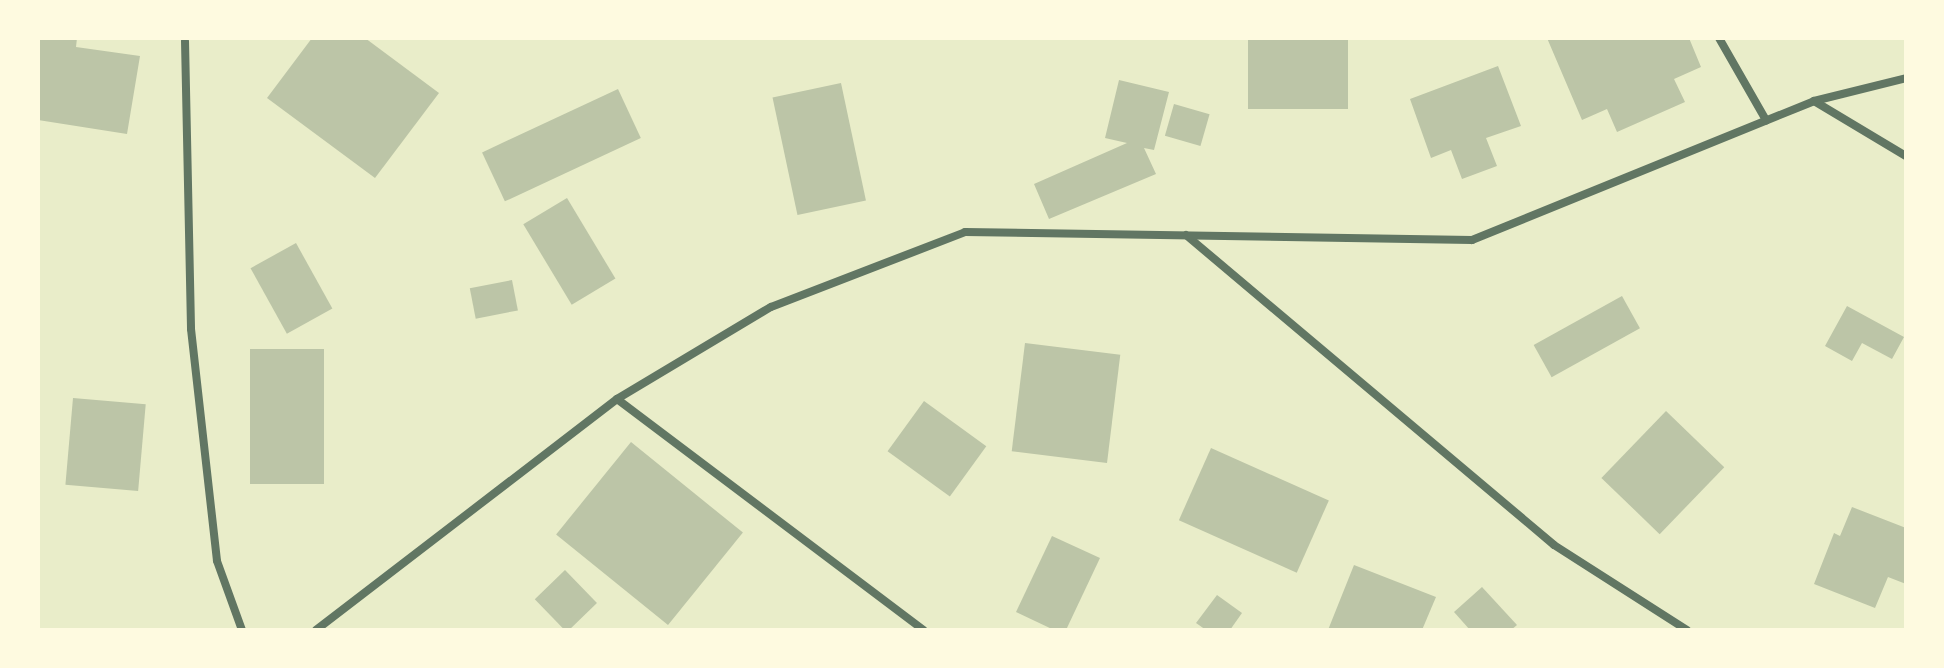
<!DOCTYPE html>
<style>
body{margin:0}
#map{position:relative;width:1944px;height:668px;overflow:hidden;background:#e9edc9;font-family:"IBM Plex Serif",serif}
div>[style]{position:absolute}
.building>*{inset:0;background:#bcc5a7;transform-origin:0 0}
.minor>*{height:8px;margin:-4px;padding:0 4px;transform-origin:4px;border-radius:4px;background:#617663}
span{translate:-50% -50%;white-space:nowrap;text-align:center;line-height:1.15;-webkit-text-stroke:6px #fefae0;paint-order:stroke}
.frame{position:absolute;inset:0;border:40px solid #fefae0;pointer-events:none}
</style>
<div id="map">
<div class="building">
<i style="clip-path:polygon(38px 38px,77px 38px,76px 47px,140px 56px,127px 134px,38px 120px)"></i>
<i style="clip-path:polygon(312px 38px,365px 38px,439px 93px,375px 178px,267px 98px)"></i>
<i style="left:1248px;top:38px;width:100px;height:71px"></i>
<i style="clip-path:polygon(1547px 38px,1689px 38px,1701px 67px,1674px 79px,1685px 102px,1617px 132px,1607px 109px,1582px 120px)"></i>
<i style="clip-path:polygon(1498px 66px,1521px 126px,1486px 138px,1497px 166px,1462px 179px,1451px 150px,1431px 158px,1410px 99px)"></i>
<i style="clip-path:polygon(1119px 80px,1169px 92px,1154px 150px,1144px 148px,1156px 174px,1049px 219px,1034px 184px,1127px 143px,1105px 138px)"></i>
<i style="left:841px;top:83px;width:120px;height:70px;rotate:78deg"></i>
<i style="left:618px;top:89px;width:54px;height:150px;rotate:65deg"></i>
<i style="left:1174px;top:104px;width:37px;height:33px;rotate:16deg"></i>
<i style="left:567px;top:198px;width:94px;height:51px;rotate:59deg"></i>
<i style="left:296px;top:243px;width:75px;height:52px;rotate:61deg"></i>
<i style="left:512px;top:280px;width:31px;height:43px;rotate:79deg"></i>
<i style="left:1622px;top:296px;width:37px;height:101px;rotate:61deg"></i>
<i style="clip-path:polygon(1847px 306px,1904px 337px,1892px 359px,1862px 343px,1852px 361px,1825px 346px)"></i>
<i style="left:1025px;top:343px;width:96px;height:109px;rotate:7deg"></i>
<i style="left:250px;top:349px;width:74px;height:135px"></i>
<i style="left:73px;top:398px;width:73px;height:87px;rotate:5deg"></i>
<i style="left:924px;top:401px;width:77px;height:62px;rotate:36deg"></i>
<i style="left:1666px;top:411px;width:81px;height:93px;rotate:44deg"></i>
<i style="left:631px;top:442px;width:144px;height:119px;rotate:39deg"></i>
<i style="left:1211px;top:448px;width:129px;height:79px;rotate:24deg"></i>
<i style="clip-path:polygon(1852px 507px,1906px 528px,1906px 584px,1888px 577px,1875px 608px,1814px 584px,1834px 533px,1840px 536px)"></i>
<i style="clip-path:polygon(1052px 536px,1100px 558px,1066px 630px,1054px 630px,1016px 612px)"></i>
<i style="clip-path:polygon(1354px 565px,1436px 597px,1422px 630px,1328px 630px)"></i>
<i style="left:565px;top:570px;width:46px;height:42px;rotate:46deg"></i>
<i style="clip-path:polygon(1482px 587px,1517px 625px,1511px 630px,1470px 630px,1454px 612px)"></i>
<i style="clip-path:polygon(1217px 595px,1242px 613px,1230px 630px,1206px 630px,1196px 623px)"></i>
</div>
<div class="minor">
<i style="left:1719px;top:38px;width:95px;rotate:60.2deg"></i>
<i style="left:185px;top:41px;width:288px;rotate:88.8deg"></i>
<i style="left:191px;top:329px;width:233px;rotate:83.6deg"></i>
<i style="left:217px;top:561px;width:73px;rotate:70.1deg"></i>
<i style="left:1814px;top:101px;width:107px;rotate:30.9deg"></i>
<i style="left:1186px;top:235px;width:481px;rotate:40.1deg"></i>
<i style="left:1554px;top:545px;width:158px;rotate:32.6deg"></i>
<i style="left:617px;top:399px;width:384px;rotate:37deg"></i>
<i style="left:316px;top:630px;width:379px;rotate:-37.5deg"></i>
<i style="left:617px;top:399px;width:179px;rotate:-30.9deg"></i>
<i style="left:771px;top:307px;width:208px;rotate:-21.1deg"></i>
<i style="left:965px;top:232px;width:507px;rotate:0.9deg"></i>
<i style="left:1472px;top:240px;width:369px;rotate:-22.1deg"></i>
<i style="left:1814px;top:101px;width:95px;rotate:-14deg"></i>
</div>
<div class="frame"></div>
</div>
